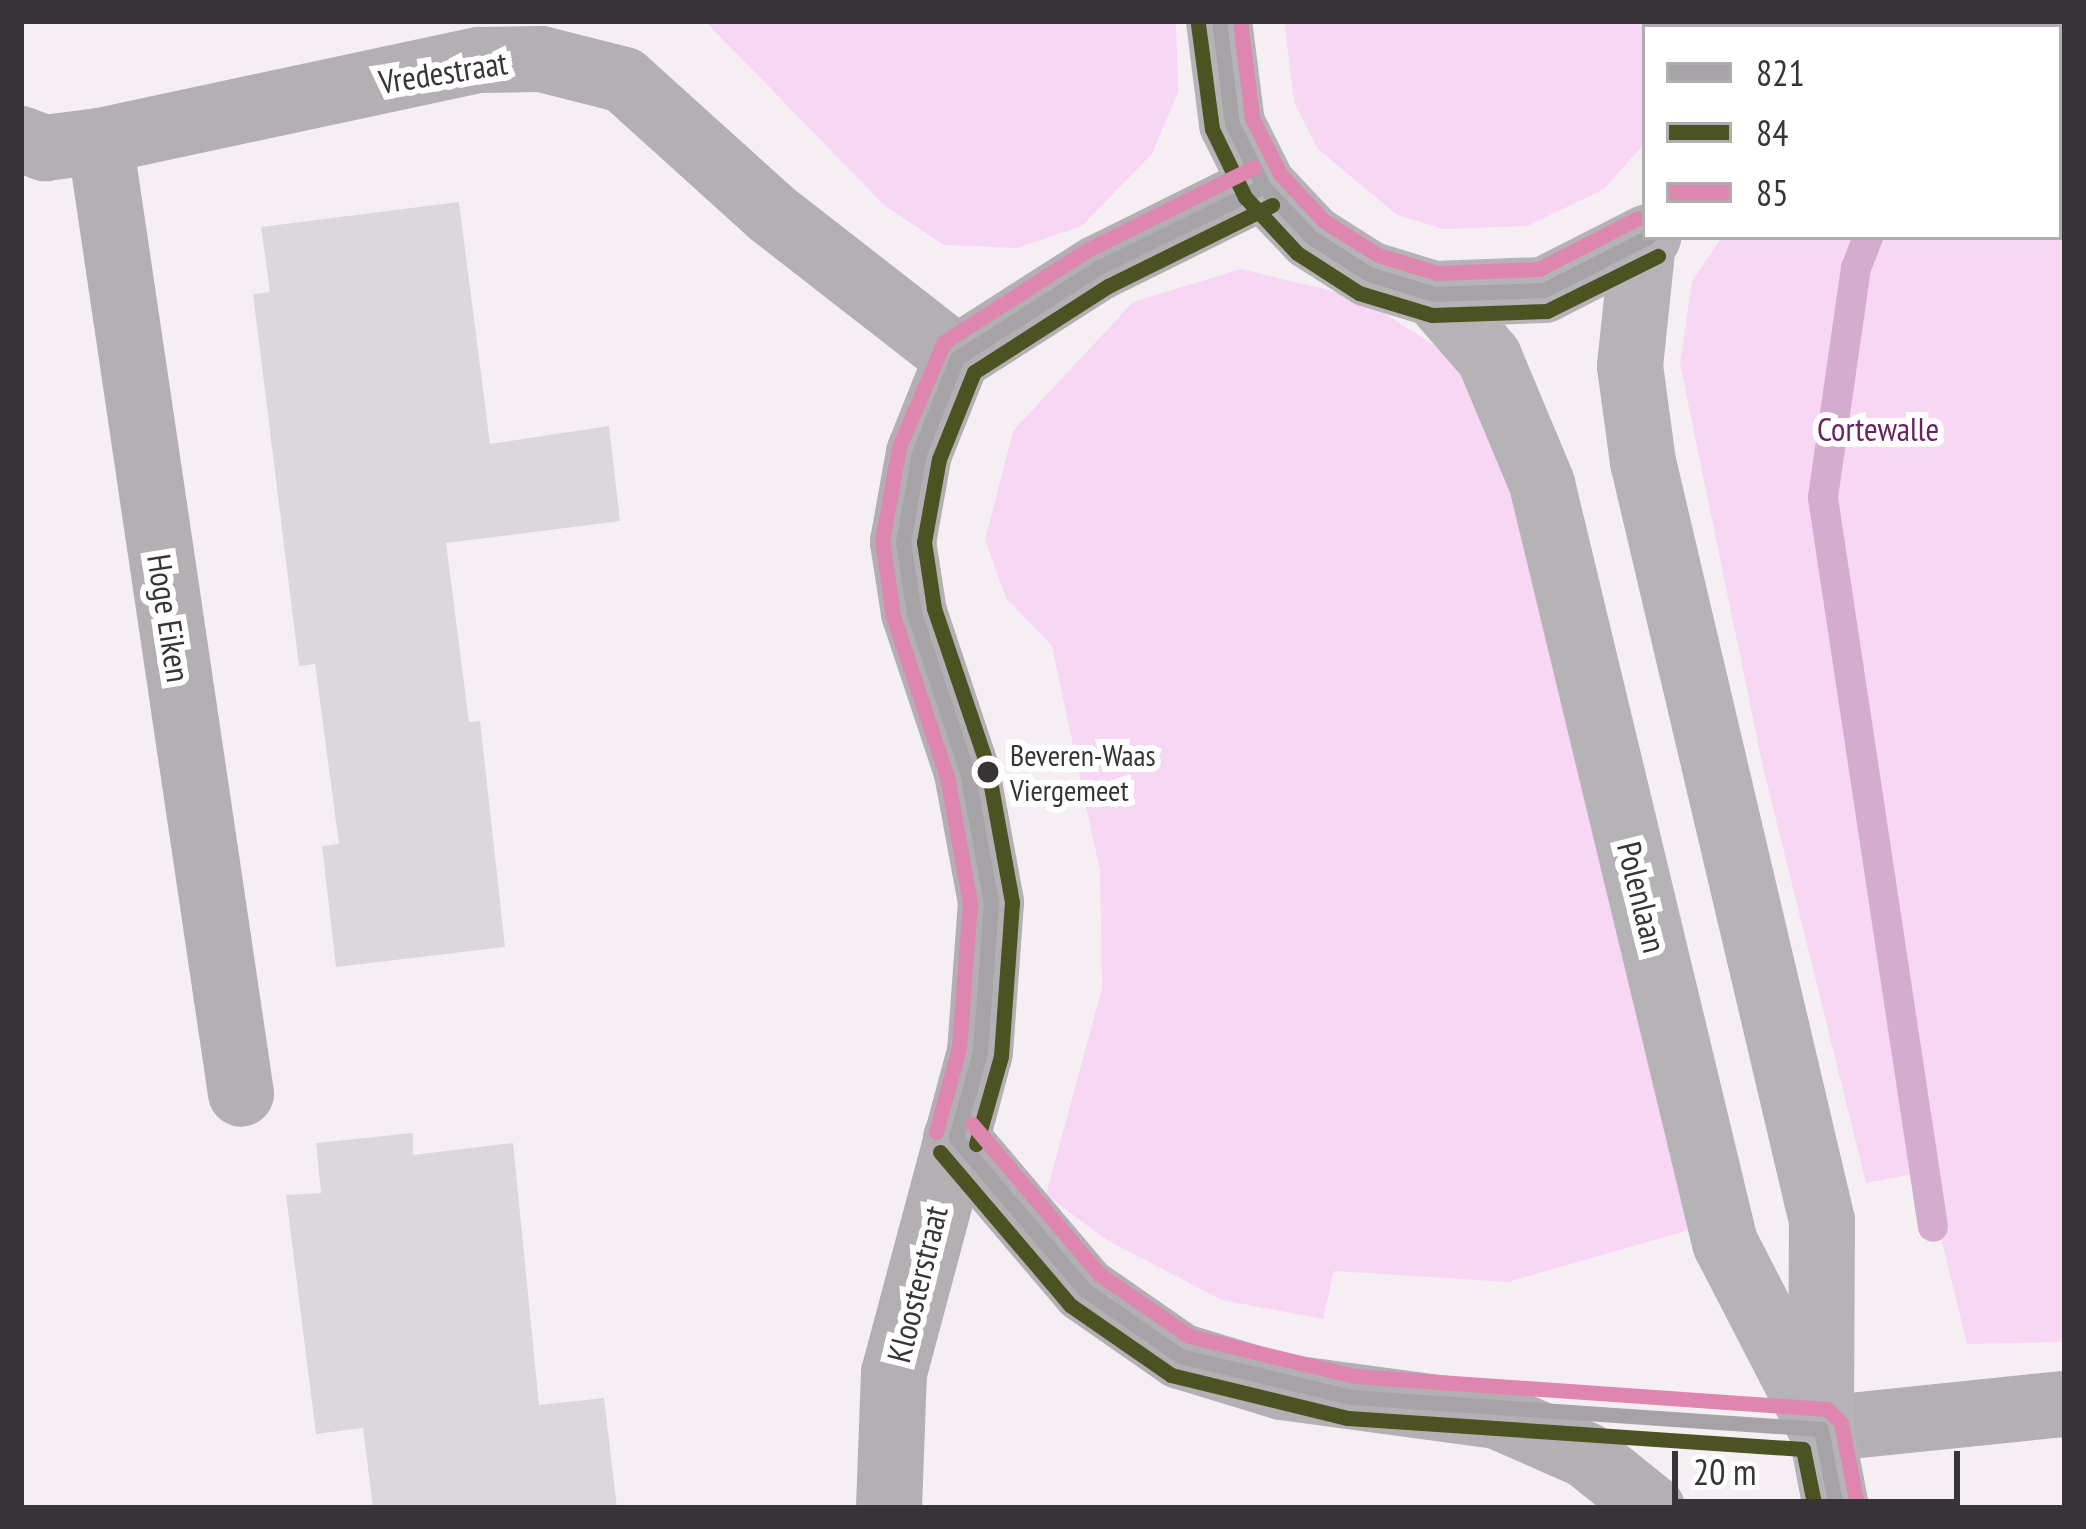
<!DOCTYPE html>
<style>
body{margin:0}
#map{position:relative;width:2086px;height:1529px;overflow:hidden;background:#f5eff4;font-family:"PT Sans Narrow",sans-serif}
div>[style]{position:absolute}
.green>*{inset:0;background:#f8d7f5}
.stream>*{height:30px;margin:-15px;padding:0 15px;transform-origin:15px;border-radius:15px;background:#d4acd0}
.building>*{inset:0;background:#dad8da}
.street>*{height:66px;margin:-33px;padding:0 33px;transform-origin:33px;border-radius:33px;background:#b3afb3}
.primary>*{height:66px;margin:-33px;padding:0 33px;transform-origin:33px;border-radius:33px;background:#b5b3b5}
.bus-1>*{height:15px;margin:-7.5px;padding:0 7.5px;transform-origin:7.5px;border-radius:7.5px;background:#a5a3a5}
.bus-2>*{height:15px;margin:-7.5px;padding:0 7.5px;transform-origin:7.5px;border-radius:7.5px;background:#4a5321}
.bus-3>*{height:15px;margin:-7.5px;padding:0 7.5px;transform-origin:7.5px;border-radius:7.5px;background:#de86b0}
.dots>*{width:33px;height:33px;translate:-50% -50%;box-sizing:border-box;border:6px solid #fff;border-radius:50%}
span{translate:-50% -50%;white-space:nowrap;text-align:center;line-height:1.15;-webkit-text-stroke:12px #fff;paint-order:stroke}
.bus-label{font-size:30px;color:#373336}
.left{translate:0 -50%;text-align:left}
.street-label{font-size:33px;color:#373336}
.park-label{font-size:33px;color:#662462}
.frame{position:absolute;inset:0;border:24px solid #373336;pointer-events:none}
.legend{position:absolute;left:1642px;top:24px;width:420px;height:216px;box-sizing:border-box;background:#fff;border:3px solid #afadaf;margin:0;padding:15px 21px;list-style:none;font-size:36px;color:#373336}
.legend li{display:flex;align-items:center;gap:24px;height:60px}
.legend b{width:60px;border:3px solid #afadaf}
.scale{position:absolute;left:1672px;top:1451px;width:288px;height:54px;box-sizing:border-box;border:6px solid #373336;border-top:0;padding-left:15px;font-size:36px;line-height:42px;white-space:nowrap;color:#373336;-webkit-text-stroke:9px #fff;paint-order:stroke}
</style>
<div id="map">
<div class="green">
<i style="clip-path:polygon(705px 21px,1176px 21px,1178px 92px,1152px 154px,1082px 226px,1017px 248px,944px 245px,884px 205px)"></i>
<i style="clip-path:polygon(1284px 21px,1676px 21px,1676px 27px,1645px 27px,1645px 143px,1604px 189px,1528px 226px,1444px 229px,1397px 215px,1318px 149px,1294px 102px)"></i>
<i style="clip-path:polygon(1793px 21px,2065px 21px,2065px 1342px,1967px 1344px,1925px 1172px,1866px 1183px,1763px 767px,1680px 364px,1692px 281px,1722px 237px,2059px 237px,2059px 27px)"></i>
<i style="clip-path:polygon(1241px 269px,1360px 298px,1473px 370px,1524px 497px,1690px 1230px,1508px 1282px,1334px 1271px,1323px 1319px,1222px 1300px,1107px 1240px,1046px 1195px,1102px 988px,1100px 871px,1052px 646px,1006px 598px,985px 540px,1013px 431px,1133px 302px)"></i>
</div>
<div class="stream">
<i style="left:1918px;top:21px;width:6px;rotate:90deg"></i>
<i style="left:1868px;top:237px;width:33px;rotate:111deg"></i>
<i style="left:1856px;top:268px;width:232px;rotate:98.2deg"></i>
<i style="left:1823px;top:498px;width:737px;rotate:81.42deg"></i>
</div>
<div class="building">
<i style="clip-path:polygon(459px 202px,490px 444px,609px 426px,620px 521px,446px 543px,469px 722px,480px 721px,505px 947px,336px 967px,322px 846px,339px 844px,315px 664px,299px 666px,253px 294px,270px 292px,261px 227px)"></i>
<i style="clip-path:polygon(413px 1133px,413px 1155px,513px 1143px,539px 1405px,604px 1398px,617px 1508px,373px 1508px,363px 1428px,316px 1434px,286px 1195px,321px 1193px,316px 1143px)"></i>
</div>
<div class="street">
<i style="left:21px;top:139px;width:26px;rotate:21deg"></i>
<i style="left:45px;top:148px;width:55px;rotate:-7.3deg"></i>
<i style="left:100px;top:141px;width:388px;rotate:-12.1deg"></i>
<i style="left:479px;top:60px;width:62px;rotate:-0.9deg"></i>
<i style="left:541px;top:59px;width:86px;rotate:14.2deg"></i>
<i style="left:624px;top:80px;width:198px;rotate:42.1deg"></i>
<i style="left:771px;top:213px;width:236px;rotate:37.9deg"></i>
<i style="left:100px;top:141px;width:963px;rotate:81.58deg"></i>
<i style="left:956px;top:1138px;width:199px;rotate:49.7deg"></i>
<i style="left:1085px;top:1290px;width:116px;rotate:34.8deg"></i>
<i style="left:1180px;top:1356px;width:107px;rotate:16.9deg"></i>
<i style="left:1282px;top:1387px;width:217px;rotate:7.7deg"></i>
<i style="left:1497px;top:1416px;width:97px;rotate:23.7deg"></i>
<i style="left:1586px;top:1455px;width:85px;rotate:38.8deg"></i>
<i style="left:1821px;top:1429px;width:245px;rotate:-5.9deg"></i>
<i style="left:889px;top:1508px;width:135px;rotate:-87.9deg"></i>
<i style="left:894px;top:1373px;width:332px;rotate:-75deg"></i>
<i style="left:980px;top:1052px;width:150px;rotate:-85.8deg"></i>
<i style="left:991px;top:902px;width:132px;rotate:-100.5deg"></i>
<i style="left:967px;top:772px;width:168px;rotate:-108.4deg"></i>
<i style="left:914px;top:613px;width:72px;rotate:-98.8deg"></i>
<i style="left:903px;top:542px;width:90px;rotate:-79.8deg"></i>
<i style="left:919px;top:453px;width:102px;rotate:-68.2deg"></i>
<i style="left:957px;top:358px;width:167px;rotate:-32.6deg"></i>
<i style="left:1098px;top:268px;width:184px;rotate:-26.4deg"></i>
</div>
<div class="primary">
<i style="left:1219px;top:21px;width:104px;rotate:82.8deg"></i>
<i style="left:1232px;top:124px;width:69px;rotate:63.4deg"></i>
<i style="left:1263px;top:186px;width:70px;rotate:46.7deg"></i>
<i style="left:1311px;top:237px;width:69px;rotate:32.5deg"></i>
<i style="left:1369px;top:274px;width:68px;rotate:17.1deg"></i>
<i style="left:1434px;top:294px;width:110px;rotate:-2.1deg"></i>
<i style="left:1544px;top:290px;width:117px;rotate:-27deg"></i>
<i style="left:1741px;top:21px;width:6px;rotate:81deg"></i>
<i style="left:1643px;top:242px;width:125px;rotate:96deg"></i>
<i style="left:1630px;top:366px;width:97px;rotate:82.3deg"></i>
<i style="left:1643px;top:462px;width:780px;rotate:76.73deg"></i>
<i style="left:1822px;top:1221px;width:205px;rotate:90.3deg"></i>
<i style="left:1434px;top:294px;width:84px;rotate:48.9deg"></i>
<i style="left:1489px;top:357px;width:138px;rotate:67.3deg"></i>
<i style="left:1542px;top:484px;width:781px;rotate:76.44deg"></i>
<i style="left:1725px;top:1243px;width:209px;rotate:62.7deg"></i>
<i style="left:1821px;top:1429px;width:80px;rotate:79.2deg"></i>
</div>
<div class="bus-1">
<i style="left:1219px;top:21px;width:104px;rotate:82.8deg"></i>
<i style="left:1232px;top:124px;width:69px;rotate:63.4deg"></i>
<i style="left:1263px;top:186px;width:70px;rotate:46.7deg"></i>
<i style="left:1311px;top:237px;width:69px;rotate:32.5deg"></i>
<i style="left:1369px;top:274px;width:68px;rotate:17.1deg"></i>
<i style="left:1434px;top:294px;width:110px;rotate:-2.1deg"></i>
<i style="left:1544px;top:290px;width:117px;rotate:-27deg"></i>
<i style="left:956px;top:1138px;width:89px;rotate:-74.4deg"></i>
<i style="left:980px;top:1052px;width:150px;rotate:-85.8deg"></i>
<i style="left:991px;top:902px;width:132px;rotate:-100.5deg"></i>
<i style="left:967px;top:772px;width:168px;rotate:-108.4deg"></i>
<i style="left:914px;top:613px;width:72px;rotate:-98.8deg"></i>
<i style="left:903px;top:542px;width:90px;rotate:-79.8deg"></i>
<i style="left:919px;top:453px;width:102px;rotate:-68.2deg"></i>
<i style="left:957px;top:358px;width:167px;rotate:-32.6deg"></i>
<i style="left:1098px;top:268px;width:184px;rotate:-26.4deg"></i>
<i style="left:956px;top:1138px;width:199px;rotate:49.7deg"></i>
<i style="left:1085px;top:1290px;width:116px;rotate:34.8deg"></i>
<i style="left:1180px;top:1356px;width:176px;rotate:13.5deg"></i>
<i style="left:1351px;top:1397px;width:471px;rotate:3.9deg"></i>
<i style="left:1821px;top:1429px;width:80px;rotate:79.2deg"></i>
</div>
<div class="bus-2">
<i style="left:1198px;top:24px;width:106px;rotate:82.4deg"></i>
<i style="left:1212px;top:129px;width:76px;rotate:64.1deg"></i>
<i style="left:1245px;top:197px;width:76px;rotate:47.1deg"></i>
<i style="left:1297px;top:253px;width:74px;rotate:32.8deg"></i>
<i style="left:1359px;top:293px;width:76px;rotate:16.8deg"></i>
<i style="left:1432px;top:315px;width:115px;rotate:-2deg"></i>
<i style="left:1547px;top:311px;width:124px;rotate:-26.4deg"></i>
<i style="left:976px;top:1144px;width:91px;rotate:-74.1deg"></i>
<i style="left:1001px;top:1056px;width:154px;rotate:-85.9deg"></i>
<i style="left:1012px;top:902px;width:139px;rotate:-100.3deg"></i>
<i style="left:987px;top:765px;width:166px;rotate:-108.7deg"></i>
<i style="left:934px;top:608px;width:67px;rotate:-98.6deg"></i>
<i style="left:924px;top:542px;width:84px;rotate:-79.8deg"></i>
<i style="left:939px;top:459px;width:94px;rotate:-68.1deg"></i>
<i style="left:974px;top:372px;width:159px;rotate:-32.7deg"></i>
<i style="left:1108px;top:286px;width:183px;rotate:-26.3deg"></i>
<i style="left:940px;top:1152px;width:201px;rotate:49.6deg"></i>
<i style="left:1070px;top:1305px;width:123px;rotate:34.7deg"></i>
<i style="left:1171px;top:1375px;width:182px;rotate:13.7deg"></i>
<i style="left:1348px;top:1418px;width:456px;rotate:3.9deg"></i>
<i style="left:1803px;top:1449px;width:60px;rotate:78.5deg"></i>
</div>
<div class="bus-3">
<i style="left:1240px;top:21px;width:98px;rotate:82.9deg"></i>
<i style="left:1252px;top:118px;width:63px;rotate:63.4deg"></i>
<i style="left:1280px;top:174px;width:64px;rotate:46.9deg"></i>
<i style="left:1324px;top:221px;width:64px;rotate:32.2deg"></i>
<i style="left:1378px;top:255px;width:62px;rotate:17deg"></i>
<i style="left:1437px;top:273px;width:102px;rotate:-2.2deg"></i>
<i style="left:1539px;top:269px;width:111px;rotate:-27.3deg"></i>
<i style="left:972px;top:1124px;width:197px;rotate:49.7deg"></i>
<i style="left:1099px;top:1274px;width:109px;rotate:34.6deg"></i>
<i style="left:1189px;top:1336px;width:170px;rotate:13.6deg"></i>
<i style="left:1354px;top:1376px;width:474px;rotate:4deg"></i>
<i style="left:1827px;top:1409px;width:20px;rotate:45deg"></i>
<i style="left:1841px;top:1423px;width:83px;rotate:78.8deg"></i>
<i style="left:936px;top:1132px;width:87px;rotate:-74.7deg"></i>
<i style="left:959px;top:1048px;width:145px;rotate:-85.7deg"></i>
<i style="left:970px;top:903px;width:128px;rotate:-100.3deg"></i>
<i style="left:947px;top:777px;width:170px;rotate:-108.5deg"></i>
<i style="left:893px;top:616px;width:76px;rotate:-98.3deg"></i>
<i style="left:882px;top:541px;width:96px;rotate:-79.7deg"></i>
<i style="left:899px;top:447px;width:114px;rotate:-66.8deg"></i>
<i style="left:944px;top:342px;width:172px;rotate:-32.7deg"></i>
<i style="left:1089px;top:249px;width:184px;rotate:-26.4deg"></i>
</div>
<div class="dots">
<i style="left:988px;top:772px;background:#373336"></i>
</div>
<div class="bus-label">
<span class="left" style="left:1010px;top:772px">Beveren-Waas<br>Viergemeet</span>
</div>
<div class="street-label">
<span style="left:443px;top:72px;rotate:-9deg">Vredestraat</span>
<span style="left:169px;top:618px;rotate:81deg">Hoge Eiken</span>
<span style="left:1642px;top:897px;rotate:76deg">Polenlaan</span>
<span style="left:917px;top:1284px;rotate:-76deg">Kloosterstraat</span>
</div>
<div class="park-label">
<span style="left:1878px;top:429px">Cortewalle</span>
</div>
<div class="frame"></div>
<ul class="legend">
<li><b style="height:15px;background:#a5a3a5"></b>821</li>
<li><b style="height:15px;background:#4a5321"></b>84</li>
<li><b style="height:15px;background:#de86b0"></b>85</li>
</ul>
<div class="scale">20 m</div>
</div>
